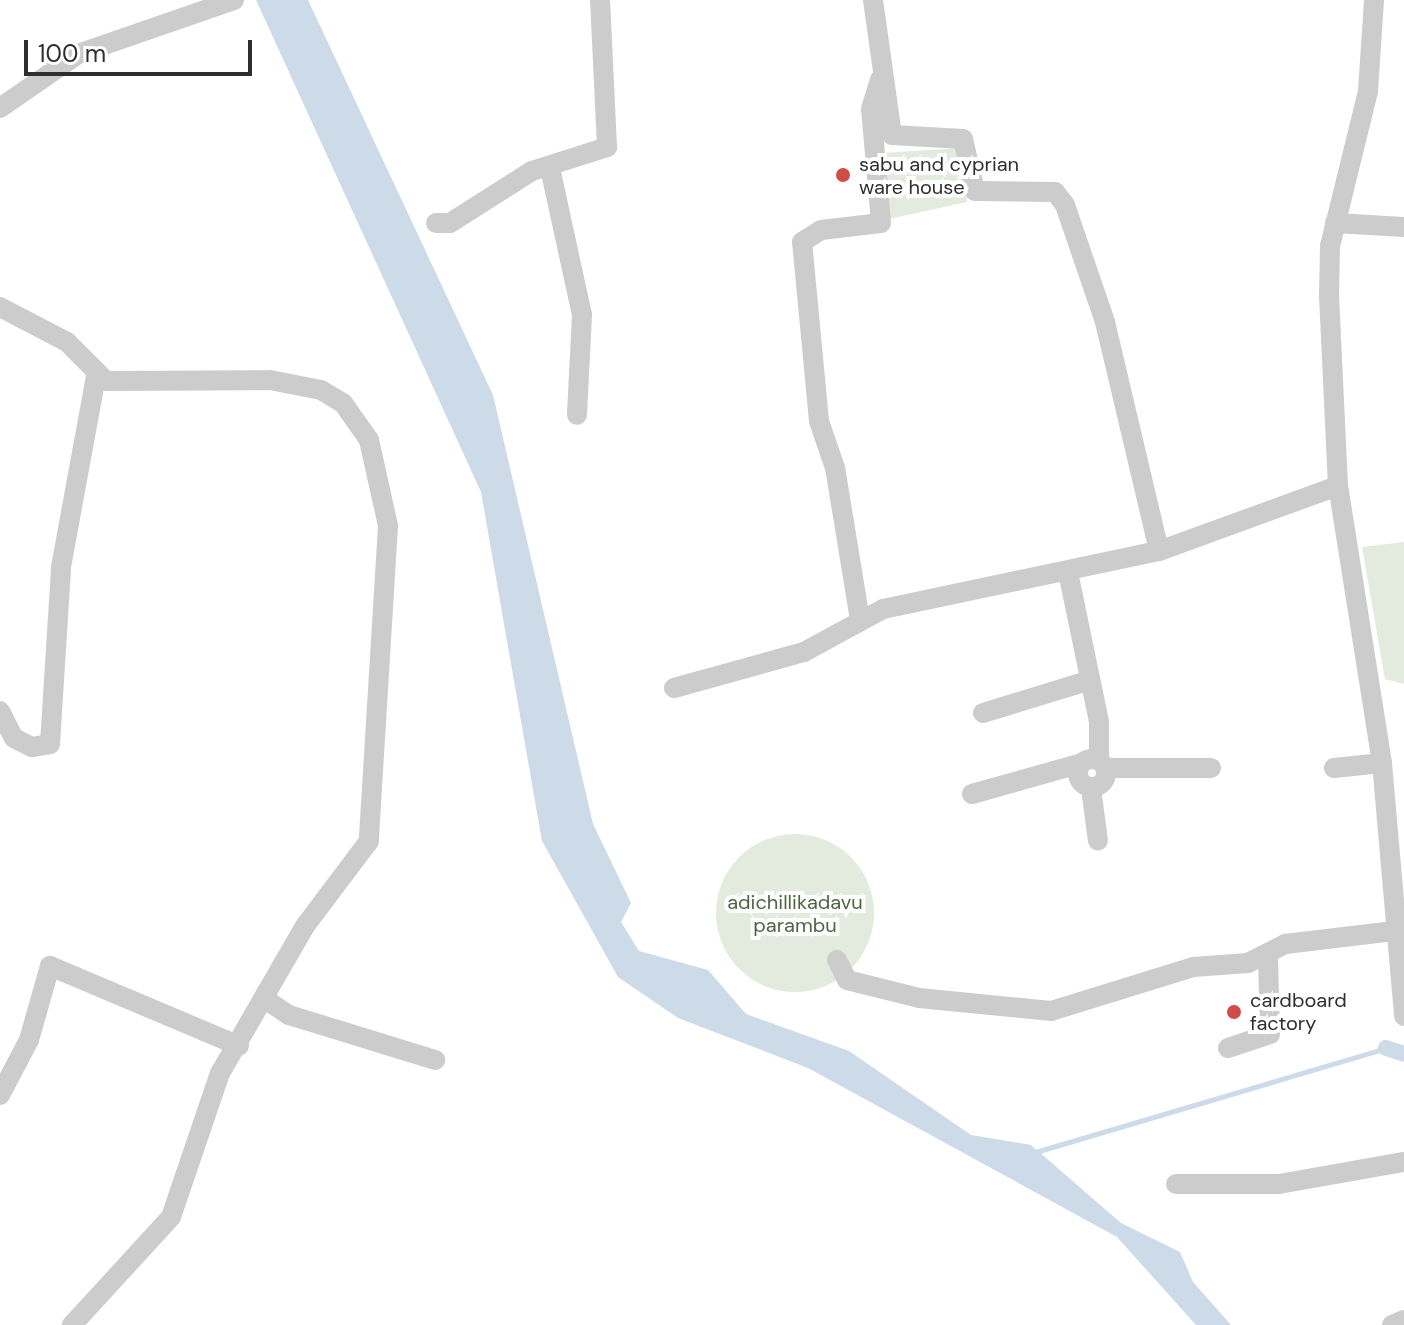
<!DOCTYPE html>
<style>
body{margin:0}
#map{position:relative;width:1404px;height:1325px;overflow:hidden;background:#fff;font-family:"DM Sans",sans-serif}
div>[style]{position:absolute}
.green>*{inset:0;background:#e3eade}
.round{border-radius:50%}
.water>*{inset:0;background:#cddae8}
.stream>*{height:5px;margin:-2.5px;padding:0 2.5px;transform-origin:2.5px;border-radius:2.5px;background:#cddae8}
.canal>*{height:16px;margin:-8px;padding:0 8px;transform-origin:8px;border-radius:8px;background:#cddae8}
.minor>*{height:20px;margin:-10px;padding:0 10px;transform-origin:10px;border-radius:10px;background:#ccc}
.minor>.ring{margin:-10px;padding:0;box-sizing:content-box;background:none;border:20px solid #ccc;border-radius:50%}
.dots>*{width:22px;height:22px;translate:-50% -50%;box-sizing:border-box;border:4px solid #fff;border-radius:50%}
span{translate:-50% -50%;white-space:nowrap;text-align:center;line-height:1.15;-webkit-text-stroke:8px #fff;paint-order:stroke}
.poi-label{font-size:20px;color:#2f2f2f}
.left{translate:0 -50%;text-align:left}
.park-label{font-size:20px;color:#4e6541}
.scale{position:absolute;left:24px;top:40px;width:228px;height:36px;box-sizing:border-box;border:4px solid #2f2f2f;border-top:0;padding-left:10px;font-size:24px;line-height:28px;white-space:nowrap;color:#2f2f2f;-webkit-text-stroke:6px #fff;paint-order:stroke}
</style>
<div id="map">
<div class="green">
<i style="clip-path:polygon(962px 148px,967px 202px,889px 219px,881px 153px)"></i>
<i style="clip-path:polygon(1404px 542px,1404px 684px,1385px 679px,1362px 547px)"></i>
<i class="round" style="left:716px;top:834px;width:158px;height:158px"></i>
</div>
<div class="water">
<i style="clip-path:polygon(256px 0,308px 0,493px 395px,593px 824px,631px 903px,621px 922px,639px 951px,708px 970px,746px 1014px,849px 1051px,971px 1135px,1031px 1145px,1121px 1223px,1180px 1252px,1193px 1282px,1231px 1325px,1196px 1325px,1117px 1237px,808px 1068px,678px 1018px,618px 977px,542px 841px,481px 492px)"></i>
</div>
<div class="stream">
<i style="left:1032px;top:1153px;width:369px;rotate:-16.5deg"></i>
</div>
<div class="canal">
<i style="left:1386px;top:1048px;width:19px;rotate:18deg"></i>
</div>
<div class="minor">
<i style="left:873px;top:0;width:136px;rotate:82deg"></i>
<i style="left:892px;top:135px;width:71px;rotate:3.2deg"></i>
<i style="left:963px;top:139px;width:53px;rotate:77deg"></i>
<i style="left:975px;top:191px;width:80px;rotate:0.7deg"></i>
<i style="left:1055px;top:192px;width:16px;rotate:52deg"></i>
<i style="left:1065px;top:205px;width:124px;rotate:71.1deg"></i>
<i style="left:1105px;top:322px;width:235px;rotate:76.7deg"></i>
<i style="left:0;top:108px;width:95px;rotate:-34.7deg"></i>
<i style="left:78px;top:54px;width:165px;rotate:-19.1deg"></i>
<i style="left:550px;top:168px;width:150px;rotate:77.7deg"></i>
<i style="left:582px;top:315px;width:100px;rotate:92.9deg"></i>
<i style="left:436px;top:223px;width:14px"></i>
<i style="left:450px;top:223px;width:97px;rotate:-32.4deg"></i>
<i style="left:532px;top:171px;width:79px;rotate:-17.7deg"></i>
<i style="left:607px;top:147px;width:147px;rotate:-92.7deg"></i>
<i style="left:1335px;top:223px;width:69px;rotate:3.3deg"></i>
<i style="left:0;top:307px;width:76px;rotate:27.6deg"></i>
<i style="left:67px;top:342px;width:55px;rotate:45deg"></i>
<i style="left:106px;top:381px;width:164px;rotate:-0.3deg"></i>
<i style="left:270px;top:380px;width:52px;rotate:11.1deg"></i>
<i style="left:321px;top:390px;width:26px;rotate:31deg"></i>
<i style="left:343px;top:403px;width:45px;rotate:54.9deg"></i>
<i style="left:369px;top:440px;width:88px;rotate:77.5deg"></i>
<i style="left:388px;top:526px;width:316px;rotate:93.5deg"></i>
<i style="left:369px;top:841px;width:106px;rotate:127deg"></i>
<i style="left:305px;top:926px;width:170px;rotate:120deg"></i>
<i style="left:220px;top:1073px;width:152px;rotate:108.8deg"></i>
<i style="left:171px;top:1217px;width:147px;rotate:132.5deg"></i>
<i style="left:1068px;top:572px;width:153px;rotate:78.3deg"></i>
<i style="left:1099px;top:722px;width:39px;rotate:90deg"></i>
<i style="left:860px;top:620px;width:154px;rotate:-99.3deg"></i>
<i style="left:835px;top:468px;width:50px;rotate:-108.8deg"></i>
<i style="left:819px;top:421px;width:180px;rotate:-95.4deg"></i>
<i style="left:802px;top:242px;width:22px;rotate:-32deg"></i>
<i style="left:821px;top:230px;width:60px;rotate:-6.7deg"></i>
<i style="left:881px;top:223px;width:114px;rotate:-95deg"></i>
<i style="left:871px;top:109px;width:31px;rotate:-73deg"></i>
<i style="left:674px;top:688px;width:135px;rotate:-15.5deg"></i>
<i style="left:804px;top:652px;width:90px;rotate:-28.6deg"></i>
<i style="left:883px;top:609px;width:282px;rotate:-11.9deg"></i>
<i style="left:1159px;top:551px;width:190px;rotate:-20deg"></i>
<i style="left:0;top:711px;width:30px;rotate:63deg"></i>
<i style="left:14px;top:738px;width:20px;rotate:27deg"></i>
<i style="left:32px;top:747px;width:18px;rotate:-9deg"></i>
<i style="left:50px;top:744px;width:177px;rotate:-86.4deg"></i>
<i style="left:61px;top:567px;width:193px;rotate:-79.6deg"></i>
<i style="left:983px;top:713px;width:112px;rotate:-17.1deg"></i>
<i class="ring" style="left:1078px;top:759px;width:8px;height:8px"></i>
<i style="left:1382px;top:763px;width:254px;rotate:85deg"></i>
<i style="left:1106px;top:768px;width:105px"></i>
<i style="left:1334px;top:768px;width:48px;rotate:-5.9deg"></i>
<i style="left:1382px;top:763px;width:280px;rotate:-99deg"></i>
<i style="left:1338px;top:486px;width:189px;rotate:-92.7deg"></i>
<i style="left:1329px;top:297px;width:51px;rotate:-88.9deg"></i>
<i style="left:1330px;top:246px;width:160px;rotate:-76.2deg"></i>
<i style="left:1368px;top:91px;width:91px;rotate:-86.2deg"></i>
<i style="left:1091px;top:788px;width:53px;rotate:82.5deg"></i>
<i style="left:972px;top:794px;width:114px;rotate:-15.7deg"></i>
<i style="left:837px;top:960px;width:22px;rotate:63deg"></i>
<i style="left:847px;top:980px;width:74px;rotate:14deg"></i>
<i style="left:919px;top:998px;width:133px;rotate:5.6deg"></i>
<i style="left:1051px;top:1011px;width:149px;rotate:-17.2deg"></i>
<i style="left:1193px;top:967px;width:55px;rotate:-4.2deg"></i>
<i style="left:1248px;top:963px;width:42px;rotate:-27.2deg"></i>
<i style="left:1285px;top:944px;width:110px;rotate:-6.8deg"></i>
<i style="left:265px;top:999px;width:29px;rotate:34deg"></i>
<i style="left:289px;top:1015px;width:153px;rotate:17.1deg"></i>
<i style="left:1228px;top:1048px;width:44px;rotate:-18.4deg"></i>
<i style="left:1270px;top:1034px;width:78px;rotate:-91.5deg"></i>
<i style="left:0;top:1095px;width:62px;rotate:-62.2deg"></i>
<i style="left:29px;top:1040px;width:77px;rotate:-74.2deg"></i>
<i style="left:50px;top:966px;width:205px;rotate:22.9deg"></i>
<i style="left:1176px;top:1184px;width:103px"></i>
<i style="left:1279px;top:1184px;width:127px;rotate:-10deg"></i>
<i style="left:1392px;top:1325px;width:13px;rotate:-23deg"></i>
</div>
<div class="dots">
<i style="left:843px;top:175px;background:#d04d46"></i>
<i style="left:1234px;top:1012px;background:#d04d46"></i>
</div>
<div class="poi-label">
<span class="left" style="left:859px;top:176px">sabu and cyprian<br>ware house</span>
<span class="left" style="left:1250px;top:1012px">cardboard<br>factory</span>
</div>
<div class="park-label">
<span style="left:795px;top:914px">adichillikadavu<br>parambu</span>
</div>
<div class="scale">100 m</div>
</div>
